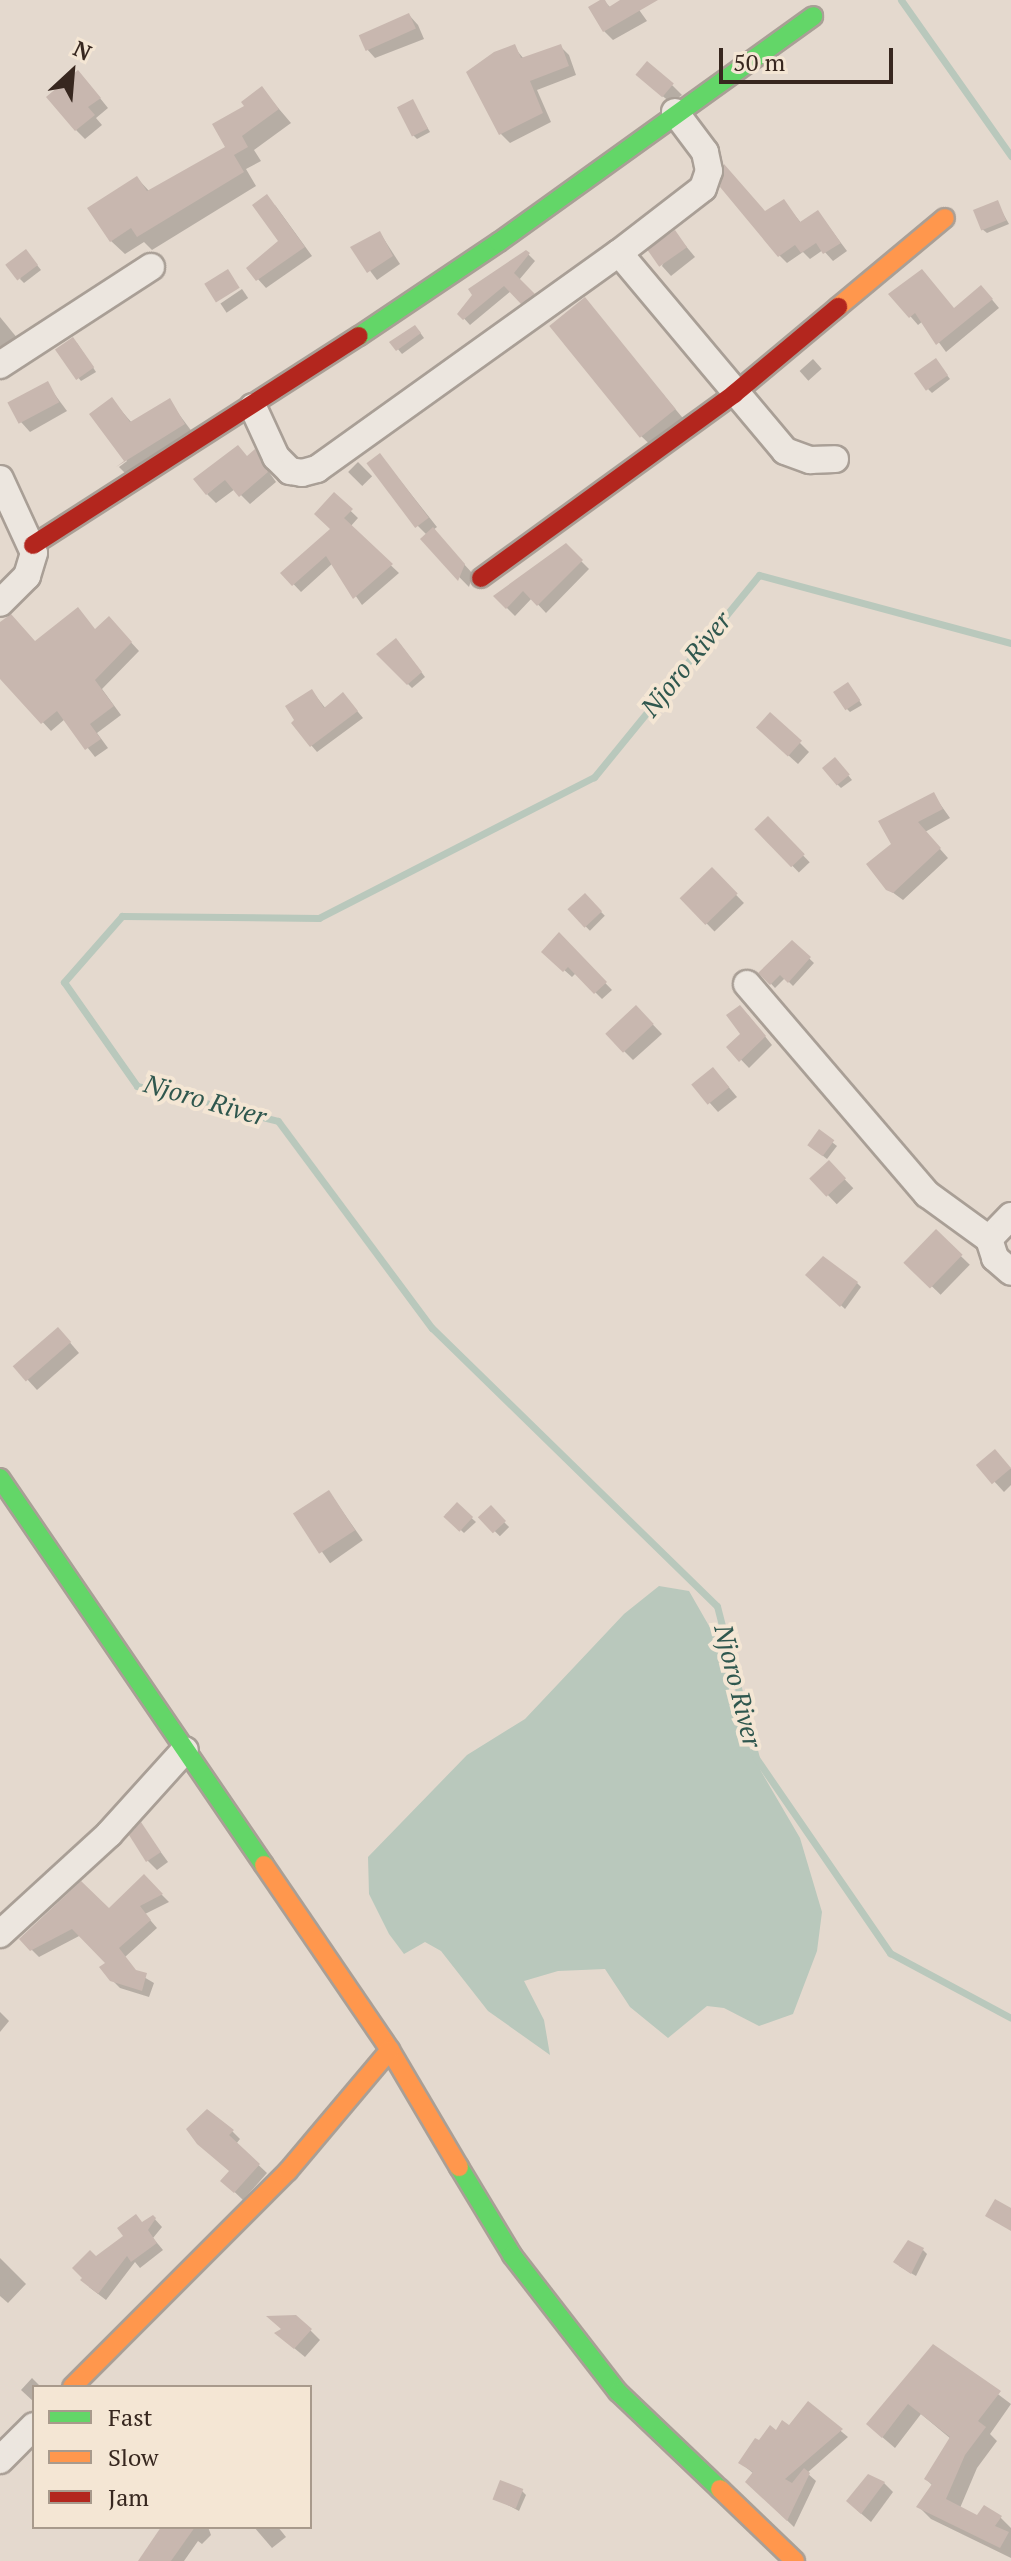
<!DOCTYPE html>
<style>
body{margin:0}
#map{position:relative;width:1011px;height:2561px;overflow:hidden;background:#e4d9ce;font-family:"PT Serif",serif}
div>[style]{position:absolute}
.water>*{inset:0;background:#b9c8bc}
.shadow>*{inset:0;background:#0003;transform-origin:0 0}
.stream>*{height:7px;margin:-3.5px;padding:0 3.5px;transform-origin:3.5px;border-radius:3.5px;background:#b9c8bc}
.building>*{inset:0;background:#c8b7af;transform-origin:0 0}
.roads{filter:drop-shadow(2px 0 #a99f96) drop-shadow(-2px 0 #a99f96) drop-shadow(0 2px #a99f96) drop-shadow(0 -2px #a99f96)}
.street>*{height:26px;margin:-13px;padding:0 13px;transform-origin:13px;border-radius:13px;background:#ece6df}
.fast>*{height:18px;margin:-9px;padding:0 9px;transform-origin:9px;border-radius:9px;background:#63d668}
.slow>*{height:18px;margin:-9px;padding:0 9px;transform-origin:9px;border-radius:9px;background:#ff974d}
.jam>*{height:18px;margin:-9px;padding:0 9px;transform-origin:9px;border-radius:9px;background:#b3261e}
span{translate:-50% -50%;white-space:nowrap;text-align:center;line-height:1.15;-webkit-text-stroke:8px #f4e6d4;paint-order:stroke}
.water-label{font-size:26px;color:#2f574e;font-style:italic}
.legend{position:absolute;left:32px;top:2385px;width:280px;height:144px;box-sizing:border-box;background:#f4e6d4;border:2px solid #a89a8c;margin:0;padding:10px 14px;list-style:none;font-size:24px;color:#37271f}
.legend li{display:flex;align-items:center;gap:16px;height:40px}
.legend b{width:40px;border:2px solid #a89a8c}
.north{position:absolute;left:32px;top:32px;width:80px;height:80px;-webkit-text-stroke:6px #f4e6d4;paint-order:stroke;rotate:26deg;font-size:22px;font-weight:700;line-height:32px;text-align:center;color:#37271f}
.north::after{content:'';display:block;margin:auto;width:28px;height:36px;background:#37271f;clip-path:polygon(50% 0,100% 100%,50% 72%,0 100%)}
.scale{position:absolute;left:719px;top:48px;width:174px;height:36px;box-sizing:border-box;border:4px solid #37271f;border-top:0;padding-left:10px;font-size:24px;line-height:28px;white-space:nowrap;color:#37271f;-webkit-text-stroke:6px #f4e6d4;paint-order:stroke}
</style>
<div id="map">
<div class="water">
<i style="clip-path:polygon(659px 1586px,689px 1591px,724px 1652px,732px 1712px,762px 1773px,800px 1838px,822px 1912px,817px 1951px,793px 2014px,759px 2026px,724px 2008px,707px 2006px,668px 2038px,630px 2007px,605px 1969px,558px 1971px,524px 1981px,544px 2020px,550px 2055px,488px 2011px,441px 1951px,425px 1942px,404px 1954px,389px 1934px,369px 1894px,368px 1857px,467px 1755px,525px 1719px,624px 1614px)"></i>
</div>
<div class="shadow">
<i style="clip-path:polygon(603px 0,611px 8px,632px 0,647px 21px,613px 40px,604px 31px)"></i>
<i style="clip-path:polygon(409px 15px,418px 25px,424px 39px,375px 58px,366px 48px)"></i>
<i style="clip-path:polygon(560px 46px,569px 55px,576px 75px,537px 90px,551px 122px,510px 143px,501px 134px,469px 73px,514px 47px,524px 59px)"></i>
<i style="clip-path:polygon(647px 64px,673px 86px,682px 95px,671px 103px,647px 83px)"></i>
<i style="clip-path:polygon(87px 82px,108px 108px,96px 118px,102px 125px,85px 139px,76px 130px)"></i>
<i style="clip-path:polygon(262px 89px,291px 123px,254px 150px,261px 161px,246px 169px,256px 186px,152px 250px,144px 242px,125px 254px,111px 241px,137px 178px,150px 192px,228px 147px,246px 106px)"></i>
<i style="clip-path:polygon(412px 101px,430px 132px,417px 139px,413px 135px)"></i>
<i style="clip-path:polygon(783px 201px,802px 224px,818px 212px,847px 251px,833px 261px,823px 250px,810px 259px,803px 252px,787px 263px,779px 255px,766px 213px)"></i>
<i style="clip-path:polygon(997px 203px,1009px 224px,987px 233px,982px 229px)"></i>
<i style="clip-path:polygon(275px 205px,312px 256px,266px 288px,248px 268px,281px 241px)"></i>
<i style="clip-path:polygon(380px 233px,400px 264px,377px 280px,353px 248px)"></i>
<i style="clip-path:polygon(675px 233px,695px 257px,671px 276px,662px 266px)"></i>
<i style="clip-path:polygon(526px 252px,535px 261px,519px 280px,539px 301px,529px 309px,511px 291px,470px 325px,460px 314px)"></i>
<i style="clip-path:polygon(30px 256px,41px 270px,24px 283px,20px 279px)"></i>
<i style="left:242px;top:289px;width:11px;height:26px;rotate:56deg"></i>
<i style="clip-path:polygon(891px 294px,954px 310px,989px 296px,999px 308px,946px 352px,923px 321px,918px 325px)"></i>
<i style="clip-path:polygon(584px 300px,692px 429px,659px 453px,640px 435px)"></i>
<i style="clip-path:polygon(0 317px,18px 339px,0 353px)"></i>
<i style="clip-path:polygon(419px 331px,424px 338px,402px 354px,392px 342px)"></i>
<i style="clip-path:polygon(77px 343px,96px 372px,81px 381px,56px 350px)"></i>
<i style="left:813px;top:359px;width:13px;height:18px;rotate:48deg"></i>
<i style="clip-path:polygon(939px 365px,950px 379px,932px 393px,928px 389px)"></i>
<i style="clip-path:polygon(47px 384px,67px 411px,30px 432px,21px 422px)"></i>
<i style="clip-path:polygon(112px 400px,132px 423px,169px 401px,193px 433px,127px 475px,119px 467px,127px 461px,92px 415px)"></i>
<i style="clip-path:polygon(255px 452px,276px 482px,250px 504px,235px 489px,216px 503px,207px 494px)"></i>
<i style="clip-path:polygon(380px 455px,437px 527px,433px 530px,473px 574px,469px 587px,422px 539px,427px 535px,417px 525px)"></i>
<i style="left:358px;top:462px;width:20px;height:14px;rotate:45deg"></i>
<i style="clip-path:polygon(334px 495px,358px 518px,350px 527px,399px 573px,362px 605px,333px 563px,301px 592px,283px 573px,332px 530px)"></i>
<i style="clip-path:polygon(566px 546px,589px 569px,546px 613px,532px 598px,515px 616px,496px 597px)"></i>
<i style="clip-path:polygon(0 626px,35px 644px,117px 627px,139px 651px,102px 689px,121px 715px,97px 733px,108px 748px,95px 757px,65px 719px,51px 731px,0 676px)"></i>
<i style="clip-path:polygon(400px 644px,425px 677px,412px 688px,408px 684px)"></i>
<i style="clip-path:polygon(852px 689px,862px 705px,850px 712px,846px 708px)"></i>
<i style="clip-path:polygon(312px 691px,326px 709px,349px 701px,363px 718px,317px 752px,293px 724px)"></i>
<i style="clip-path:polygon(768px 737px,800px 743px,809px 752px,798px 764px)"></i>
<i style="clip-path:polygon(839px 764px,852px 780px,841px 788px,837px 784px)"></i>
<i style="clip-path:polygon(933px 794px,950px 818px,925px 832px,948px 858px,903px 900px,888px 889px,894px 845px)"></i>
<i style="left:768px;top:819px;width:60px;height:15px;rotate:46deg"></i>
<i style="left:712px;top:870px;width:46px;height:41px;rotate:46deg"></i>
<i style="left:585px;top:896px;width:28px;height:21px;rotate:45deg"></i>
<i style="clip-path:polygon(559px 935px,612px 990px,602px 999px,576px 973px,572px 977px,544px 952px)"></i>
<i style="clip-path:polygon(792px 942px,814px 963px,793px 986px,785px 978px,775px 988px,761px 973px)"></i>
<i style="clip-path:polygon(636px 1007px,662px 1034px,633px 1060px,624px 1051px)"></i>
<i style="clip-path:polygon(748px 1015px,772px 1045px,749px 1068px,729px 1047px,742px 1034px)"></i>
<i style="clip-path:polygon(722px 1079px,737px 1097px,718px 1112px,709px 1102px)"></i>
<i style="clip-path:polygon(819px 1132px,837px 1146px,827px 1159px,814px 1149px)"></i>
<i style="left:829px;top:1163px;width:35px;height:23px;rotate:46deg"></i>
<i style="left:936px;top:1232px;width:47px;height:42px;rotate:44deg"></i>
<i style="clip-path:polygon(808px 1275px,857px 1283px,861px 1287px,845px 1309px)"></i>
<i style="clip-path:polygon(67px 1339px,79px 1353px,37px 1390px,16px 1367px)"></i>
<i style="clip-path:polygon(994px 1452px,1011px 1469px,1011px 1485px,1004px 1492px,980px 1466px)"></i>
<i style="left:329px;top:1492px;width:59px;height:40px;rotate:55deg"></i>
<i style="clip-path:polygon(457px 1505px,476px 1522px,464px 1533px,445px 1515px)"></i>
<i style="left:490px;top:1508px;width:27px;height:13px;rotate:45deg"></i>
<i style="clip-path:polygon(141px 1825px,168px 1862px,157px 1870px,147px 1860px)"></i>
<i style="clip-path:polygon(144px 1877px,169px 1902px,145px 1914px,157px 1928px,125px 1957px,137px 1973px,154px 1983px,149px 1997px,120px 1988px,112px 1980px,108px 1963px,81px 1935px,39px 1957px,21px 1939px,109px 1910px)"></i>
<i style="clip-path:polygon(0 2012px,9px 2021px,0 2032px)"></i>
<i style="clip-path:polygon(232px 2131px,240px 2139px,236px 2144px,267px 2173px,243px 2200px,223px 2181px,231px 2172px,208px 2152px)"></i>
<i style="clip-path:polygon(153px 2217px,162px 2227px,153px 2238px,163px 2250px,140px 2268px,135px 2262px,106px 2300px,89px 2287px)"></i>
<i style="clip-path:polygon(923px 2250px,927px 2254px,916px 2276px,899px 2266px)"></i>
<i style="clip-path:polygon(0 2258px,26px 2284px,8px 2303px,0 2296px)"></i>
<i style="clip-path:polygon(310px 2330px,320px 2340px,305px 2357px,277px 2334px)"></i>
<i style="clip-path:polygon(934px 2346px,1011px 2404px,990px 2434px,997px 2441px,977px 2468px,960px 2508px,977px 2517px,1000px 2517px,1011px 2528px,1011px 2558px,931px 2519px,919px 2507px,933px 2486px,926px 2479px,951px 2439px,921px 2414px,895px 2448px,881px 2436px)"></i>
<i style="clip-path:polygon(32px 2378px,41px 2387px,34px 2387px,34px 2402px,21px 2390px)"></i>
<i style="clip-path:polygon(808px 2404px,848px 2437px,807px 2473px,816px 2481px,794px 2527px,747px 2482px,754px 2474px,741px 2463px,759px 2443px,789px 2428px)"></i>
<i style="clip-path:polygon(884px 2483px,893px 2492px,871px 2522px,857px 2510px)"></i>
<i style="clip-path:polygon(522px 2491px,526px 2495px,519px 2511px,495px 2498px)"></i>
<i style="clip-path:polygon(175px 2527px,208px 2527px,211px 2535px,202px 2544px,198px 2541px,184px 2561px,141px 2561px)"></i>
<i style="clip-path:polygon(254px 2527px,278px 2527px,286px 2537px,272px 2548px)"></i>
</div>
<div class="stream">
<i style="left:901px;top:0;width:191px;rotate:54.8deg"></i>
<i style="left:1011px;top:643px;width:261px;rotate:-164.9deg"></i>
<i style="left:759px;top:575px;width:261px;rotate:129.2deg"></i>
<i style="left:594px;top:777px;width:309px;rotate:152.9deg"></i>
<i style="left:319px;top:918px;width:197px;rotate:-179.4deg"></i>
<i style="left:122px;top:916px;width:88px;rotate:131.3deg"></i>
<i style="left:64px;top:982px;width:127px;rotate:54.9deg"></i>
<i style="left:137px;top:1086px;width:145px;rotate:13.9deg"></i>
<i style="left:278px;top:1121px;width:258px;rotate:53.4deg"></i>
<i style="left:432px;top:1328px;width:398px;rotate:44.3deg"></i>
<i style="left:717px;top:1606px;width:157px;rotate:75.6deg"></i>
<i style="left:756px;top:1758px;width:237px;rotate:55.5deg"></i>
<i style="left:890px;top:1953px;width:137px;rotate:28.2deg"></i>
</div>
<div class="building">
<i style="clip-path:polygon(600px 0,605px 0,609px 7px,620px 0,658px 0,603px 32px,588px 7px)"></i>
<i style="left:409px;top:13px;width:17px;height:55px;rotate:66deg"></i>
<i style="clip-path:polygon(515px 44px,521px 58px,561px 44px,569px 66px,530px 81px,543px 113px,499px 135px,466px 72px,494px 52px)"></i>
<i style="left:647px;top:61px;width:35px;height:18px;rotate:40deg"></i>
<i style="clip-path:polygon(78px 70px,101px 98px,88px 107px,95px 115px,75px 131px,46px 97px)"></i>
<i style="clip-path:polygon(262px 86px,279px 109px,242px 136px,248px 147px,234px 155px,244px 172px,137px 237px,131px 228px,110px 242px,87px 208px,137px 176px,147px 191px,225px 147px,212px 124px,244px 106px,241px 102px)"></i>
<i style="left:413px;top:99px;width:33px;height:18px;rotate:63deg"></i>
<i style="clip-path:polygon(724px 164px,765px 211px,784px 199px,800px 222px,818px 210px,841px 243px,823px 254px,816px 243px,801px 253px,795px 245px,778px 257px,720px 187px)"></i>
<i style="clip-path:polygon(267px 194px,305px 247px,256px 281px,246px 268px,278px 241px,252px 205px)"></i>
<i style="left:998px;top:200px;width:22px;height:27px;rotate:68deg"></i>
<i style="left:675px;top:230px;width:21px;height:34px;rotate:55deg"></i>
<i style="clip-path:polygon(380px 231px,393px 256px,367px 273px,350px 247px)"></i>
<i style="left:26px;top:249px;width:20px;height:26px;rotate:53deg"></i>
<i style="clip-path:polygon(526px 250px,530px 253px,514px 273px,535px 294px,521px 304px,504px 286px,463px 320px,457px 314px,472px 295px,468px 289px)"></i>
<i style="left:228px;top:269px;width:22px;height:28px;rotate:58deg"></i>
<i style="clip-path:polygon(922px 269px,954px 308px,981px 285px,993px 299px,936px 345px,915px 313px,909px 318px,888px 294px)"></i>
<i style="left:585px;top:297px;width:144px;height:46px;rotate:51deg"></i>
<i style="clip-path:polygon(415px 325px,421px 333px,396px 351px,389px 342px)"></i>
<i style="left:73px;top:337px;width:37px;height:22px;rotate:55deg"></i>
<i style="left:936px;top:358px;width:21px;height:27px;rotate:55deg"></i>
<i style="left:48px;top:381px;width:24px;height:46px;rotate:62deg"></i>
<i style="clip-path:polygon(112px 397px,130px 422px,170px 398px,185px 424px,116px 467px,124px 461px,89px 414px)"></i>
<i style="clip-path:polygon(238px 445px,247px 456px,255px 449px,268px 472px,239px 497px,225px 480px,206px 495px,193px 479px)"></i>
<i style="left:380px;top:453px;width:81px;height:17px;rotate:53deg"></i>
<i style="clip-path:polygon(334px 492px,353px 509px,344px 518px,393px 564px,353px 599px,326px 556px,292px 586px,280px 573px,330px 529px,314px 514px)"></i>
<i style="clip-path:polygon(433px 527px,465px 564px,458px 581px,420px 539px)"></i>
<i style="clip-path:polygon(566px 543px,583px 560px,537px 606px,523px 591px,506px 609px,493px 596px)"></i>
<i style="clip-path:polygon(78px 607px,95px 629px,109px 616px,132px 642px,95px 680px,114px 706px,90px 724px,101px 739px,85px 750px,57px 711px,41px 724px,0 679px,0 622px,11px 614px,35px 641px)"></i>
<i style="clip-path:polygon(396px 638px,422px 672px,407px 685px,376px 654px)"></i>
<i style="left:848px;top:682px;width:22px;height:18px;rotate:56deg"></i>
<i style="clip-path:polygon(312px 689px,324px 708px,343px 692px,358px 711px,310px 747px,291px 723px,294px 720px,285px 706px)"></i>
<i style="left:770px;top:712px;width:43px;height:21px;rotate:42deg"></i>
<i style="left:835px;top:757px;width:23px;height:17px;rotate:50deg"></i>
<i style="clip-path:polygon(934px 792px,943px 809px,918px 822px,941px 848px,893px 893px,886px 890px,866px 864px,891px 844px,878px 821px)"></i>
<i style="left:768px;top:816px;width:53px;height:19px;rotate:46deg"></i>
<i style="left:712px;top:867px;width:37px;height:45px;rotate:46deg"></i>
<i style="left:585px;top:893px;width:25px;height:24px;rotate:47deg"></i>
<i style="clip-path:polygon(559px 932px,607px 982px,594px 994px,568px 967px,563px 972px,541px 952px)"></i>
<i style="clip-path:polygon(792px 940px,811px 957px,788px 983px,780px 975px,770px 985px,758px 973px)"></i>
<i style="left:636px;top:1005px;width:26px;height:42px;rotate:47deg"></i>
<i style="clip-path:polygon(740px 1005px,766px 1036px,739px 1062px,726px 1047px,740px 1034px,726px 1015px)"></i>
<i style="left:713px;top:1067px;width:26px;height:28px;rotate:51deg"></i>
<i style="left:819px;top:1129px;width:19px;height:20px;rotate:36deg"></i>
<i style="left:829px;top:1160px;width:25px;height:27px;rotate:47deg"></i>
<i style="left:936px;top:1229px;width:37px;height:47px;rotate:44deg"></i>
<i style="clip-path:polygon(823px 1256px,858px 1282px,840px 1307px,805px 1275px)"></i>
<i style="left:58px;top:1327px;width:20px;height:60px;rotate:49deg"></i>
<i style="left:995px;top:1449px;width:25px;height:25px;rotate:50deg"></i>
<i style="left:329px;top:1490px;width:48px;height:43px;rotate:57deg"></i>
<i style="left:457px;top:1502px;width:22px;height:20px;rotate:43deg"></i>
<i style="left:491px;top:1505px;width:22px;height:18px;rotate:47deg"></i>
<i style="clip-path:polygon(141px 1822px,161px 1852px,146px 1862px,129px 1835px)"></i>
<i style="clip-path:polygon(144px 1874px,163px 1894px,140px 1906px,151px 1920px,119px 1948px,136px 1970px,147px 1973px,142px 1991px,110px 1981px,99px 1967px,105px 1963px,72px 1929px,30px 1951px,19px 1939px,81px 1881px,109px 1908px)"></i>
<i style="clip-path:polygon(207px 2109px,234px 2130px,229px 2135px,260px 2164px,234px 2193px,220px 2181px,229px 2171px,197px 2144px,186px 2129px)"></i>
<i style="clip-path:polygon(995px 2199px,1011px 2208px,1011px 2231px,985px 2216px)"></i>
<i style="clip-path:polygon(136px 2214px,142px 2222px,153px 2215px,156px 2218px,148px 2230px,157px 2243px,131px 2262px,127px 2256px,98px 2294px,80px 2280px,82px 2278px,72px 2268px,90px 2250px,96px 2256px,123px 2236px,117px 2228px)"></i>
<i style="clip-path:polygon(908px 2240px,924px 2248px,911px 2274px,893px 2262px)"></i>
<i style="clip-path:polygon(296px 2315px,312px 2329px,294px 2349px,274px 2333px,281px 2329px,266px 2316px)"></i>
<i style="clip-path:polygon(933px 2344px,1001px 2391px,978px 2421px,986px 2427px,965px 2455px,946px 2499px,977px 2515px,984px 2505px,1002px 2516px,995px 2526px,1009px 2532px,1000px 2548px,916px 2507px,932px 2484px,924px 2479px,950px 2437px,908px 2404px,882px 2438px,866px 2424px)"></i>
<i style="clip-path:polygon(808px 2401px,843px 2429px,785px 2479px,792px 2483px,804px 2468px,810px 2473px,787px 2521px,745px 2482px,753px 2472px,738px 2463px,755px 2438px,759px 2440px,770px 2425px,776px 2430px,782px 2420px,789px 2425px)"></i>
<i style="clip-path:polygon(868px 2474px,885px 2482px,861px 2514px,846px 2501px)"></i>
<i style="left:500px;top:2480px;width:25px;height:21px;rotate:21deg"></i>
<i style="clip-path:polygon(161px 2527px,195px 2527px,171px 2561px,138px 2561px)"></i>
</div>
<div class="roads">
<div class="street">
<i style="left:619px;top:253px;width:258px;rotate:50deg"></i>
<i style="left:785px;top:451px;width:27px;rotate:20deg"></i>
<i style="left:810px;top:460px;width:25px;rotate:-2deg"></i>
<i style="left:0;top:365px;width:180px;rotate:-33deg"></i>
<i style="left:253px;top:407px;width:55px;rotate:65.3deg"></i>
<i style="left:276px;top:457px;width:20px;rotate:45deg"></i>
<i style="left:290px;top:471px;width:12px;rotate:9deg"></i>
<i style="left:302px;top:473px;width:16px;rotate:-15deg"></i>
<i style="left:317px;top:469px;width:371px;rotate:-35.6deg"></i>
<i style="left:619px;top:253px;width:106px;rotate:-37.7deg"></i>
<i style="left:703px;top:188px;width:18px;rotate:-71deg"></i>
<i style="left:709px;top:171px;width:19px;rotate:-102deg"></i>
<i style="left:705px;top:152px;width:50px;rotate:-126.9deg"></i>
<i style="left:0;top:479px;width:81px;rotate:65.3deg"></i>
<i style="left:34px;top:553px;width:24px;rotate:107deg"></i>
<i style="left:27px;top:576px;width:38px;rotate:135deg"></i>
<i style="left:747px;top:984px;width:277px;rotate:49.4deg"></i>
<i style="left:927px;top:1194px;width:77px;rotate:36deg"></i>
<i style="left:1011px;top:1216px;width:32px;rotate:134deg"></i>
<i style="left:989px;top:1239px;width:20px;rotate:72deg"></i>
<i style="left:995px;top:1258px;width:21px;rotate:41deg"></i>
<i style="left:0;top:1934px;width:148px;rotate:-42.5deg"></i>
<i style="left:109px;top:1834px;width:113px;rotate:-47.9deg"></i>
<i style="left:0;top:2460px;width:48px;rotate:-45deg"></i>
</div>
<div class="fast">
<i style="left:359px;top:336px;width:169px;rotate:-33.9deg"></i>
<i style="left:499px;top:242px;width:387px;rotate:-35.7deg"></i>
<i style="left:0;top:1478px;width:468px;rotate:55.7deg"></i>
<i style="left:459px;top:2167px;width:103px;rotate:58.9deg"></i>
<i style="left:512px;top:2255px;width:173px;rotate:52.3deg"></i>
<i style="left:618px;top:2392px;width:141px;rotate:43.6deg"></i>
</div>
<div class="slow">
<i style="left:838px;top:307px;width:139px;rotate:-39.8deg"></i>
<i style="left:264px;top:1865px;width:224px;rotate:55.7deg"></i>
<i style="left:390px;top:2050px;width:136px;rotate:59.5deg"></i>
<i style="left:72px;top:2387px;width:305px;rotate:-45deg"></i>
<i style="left:288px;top:2171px;width:158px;rotate:-49.9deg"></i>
<i style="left:720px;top:2489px;width:104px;rotate:43.8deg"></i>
</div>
<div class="jam">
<i style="left:33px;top:545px;width:387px;rotate:-32.7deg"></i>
<i style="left:481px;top:578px;width:313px;rotate:-36deg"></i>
<i style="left:734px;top:394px;width:136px;rotate:-39.9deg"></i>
</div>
</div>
<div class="water-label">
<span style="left:686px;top:664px;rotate:-51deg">Njoro River</span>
<span style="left:205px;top:1100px;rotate:16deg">Njoro River</span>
<span style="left:738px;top:1686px;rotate:76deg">Njoro River</span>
</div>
<ul class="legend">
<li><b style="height:10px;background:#63d668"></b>Fast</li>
<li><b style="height:10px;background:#ff974d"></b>Slow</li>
<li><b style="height:10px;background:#b3261e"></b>Jam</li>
</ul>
<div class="north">N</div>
<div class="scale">50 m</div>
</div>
